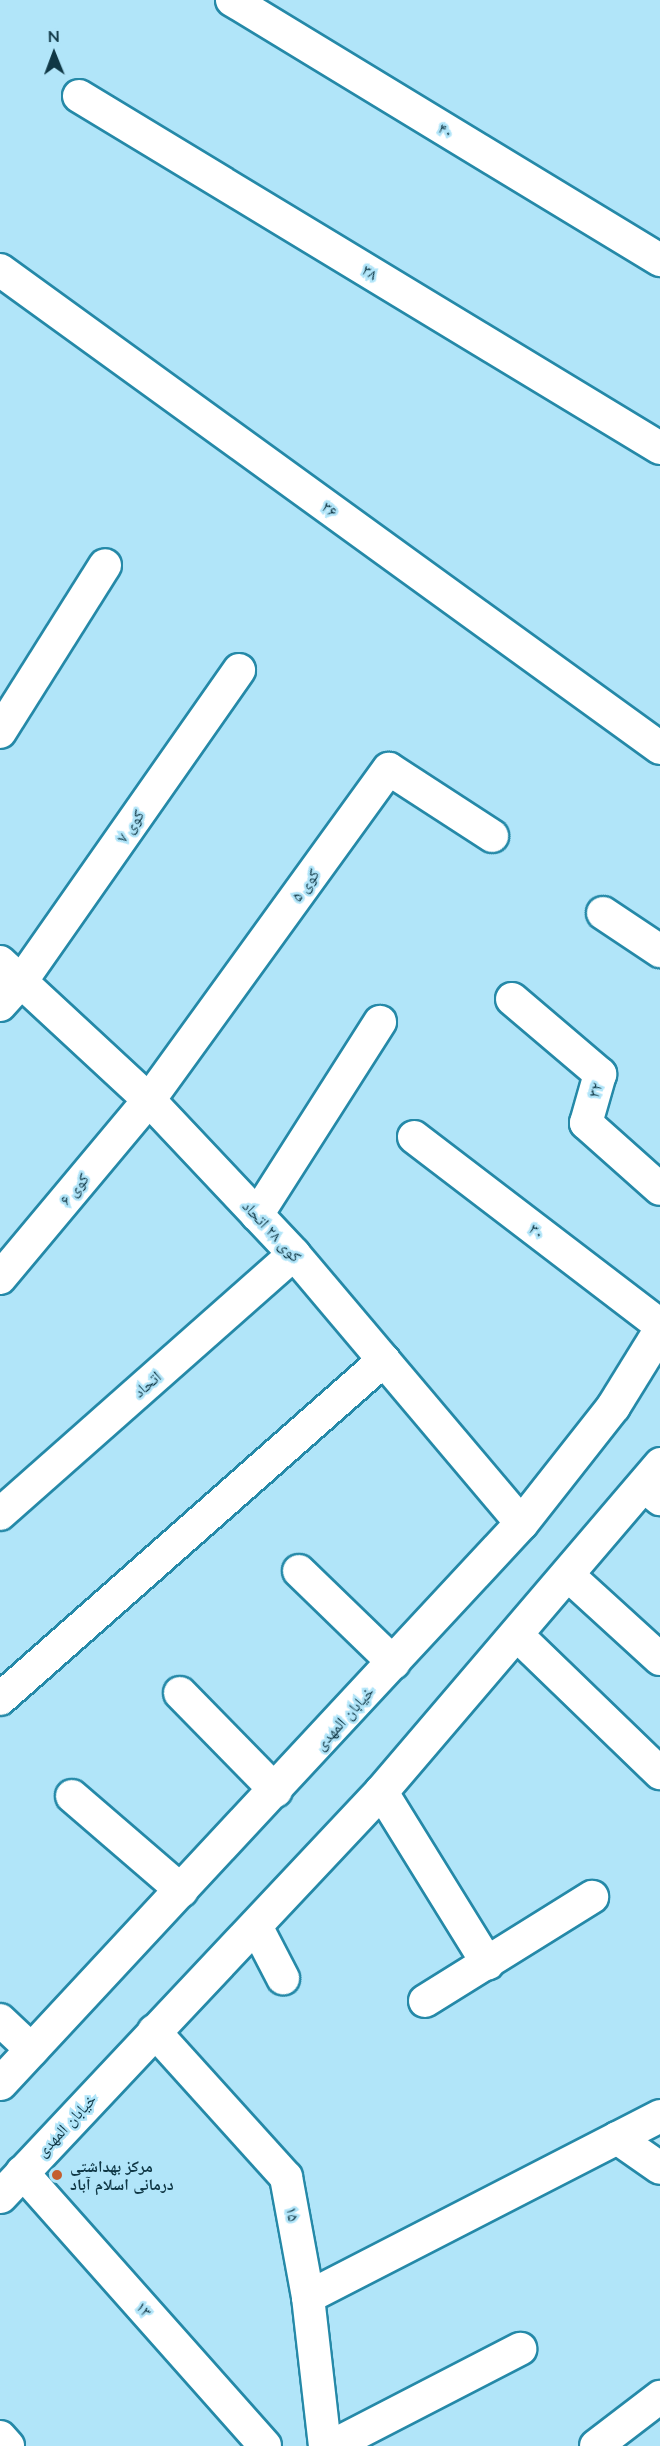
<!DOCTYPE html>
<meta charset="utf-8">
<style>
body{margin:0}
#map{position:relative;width:660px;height:2446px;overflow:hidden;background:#b1e5f9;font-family:Mulish,"Noto Naskh Arabic",sans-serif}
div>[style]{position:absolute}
.roads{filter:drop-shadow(2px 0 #2589a8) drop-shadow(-2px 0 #2589a8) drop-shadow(0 2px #2589a8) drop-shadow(0 -2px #2589a8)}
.minor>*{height:32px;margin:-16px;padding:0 16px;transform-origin:16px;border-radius:16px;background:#fff}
.tertiary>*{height:33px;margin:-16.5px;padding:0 16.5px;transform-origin:16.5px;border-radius:16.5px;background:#fff}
.dots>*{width:16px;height:16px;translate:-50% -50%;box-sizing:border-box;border:3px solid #b1e5f9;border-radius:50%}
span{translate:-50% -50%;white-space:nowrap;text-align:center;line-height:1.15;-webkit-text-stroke:5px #b1e5f9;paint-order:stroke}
.street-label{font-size:16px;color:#0f3745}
.poi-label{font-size:16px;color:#0f3745;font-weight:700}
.left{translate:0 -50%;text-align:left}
.north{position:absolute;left:24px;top:24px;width:60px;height:60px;-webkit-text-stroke:4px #b1e5f9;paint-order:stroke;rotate:359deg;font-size:16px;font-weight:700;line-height:24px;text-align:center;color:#0f3745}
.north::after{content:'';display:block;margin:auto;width:21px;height:27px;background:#0f3745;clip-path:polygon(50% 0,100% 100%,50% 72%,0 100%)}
</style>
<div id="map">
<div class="roads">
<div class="minor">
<i style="left:232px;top:0;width:501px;rotate:31.28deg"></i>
<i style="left:79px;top:96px;width:679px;rotate:31.21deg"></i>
<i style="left:0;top:270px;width:815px;rotate:35.91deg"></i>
<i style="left:0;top:732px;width:197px;rotate:-57.8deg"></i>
<i style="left:603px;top:913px;width:69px;rotate:33.7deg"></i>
<i style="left:0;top:962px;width:203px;rotate:42.8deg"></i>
<i style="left:149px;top:1100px;width:212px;rotate:46.7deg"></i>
<i style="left:294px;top:1254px;width:352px;rotate:49.8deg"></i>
<i style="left:512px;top:999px;width:116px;rotate:40.4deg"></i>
<i style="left:600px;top:1074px;width:51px;rotate:105.9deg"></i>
<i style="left:586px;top:1123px;width:99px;rotate:41.7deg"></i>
<i style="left:0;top:1005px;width:30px;rotate:-48deg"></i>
<i style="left:20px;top:983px;width:382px;rotate:-55deg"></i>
<i style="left:414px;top:1137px;width:310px;rotate:37.4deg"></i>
<i style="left:257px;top:1215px;width:229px;rotate:-57.5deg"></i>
<i style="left:0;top:1278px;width:232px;rotate:-50.1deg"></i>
<i style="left:149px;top:1100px;width:409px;rotate:-54.1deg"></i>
<i style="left:389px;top:769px;width:123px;rotate:33deg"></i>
<i style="left:644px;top:1486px;width:21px;rotate:39deg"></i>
<i style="left:0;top:1514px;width:392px;rotate:-41.5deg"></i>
<i style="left:299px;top:1571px;width:132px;rotate:44.1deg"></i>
<i style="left:569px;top:1576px;width:123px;rotate:42.4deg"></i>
<i style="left:517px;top:1635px;width:199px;rotate:44deg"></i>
<i style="left:180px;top:1693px;width:137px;rotate:45.6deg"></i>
<i style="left:0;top:1699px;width:512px;rotate:-41.44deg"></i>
<i style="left:381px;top:1791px;width:203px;rotate:58.3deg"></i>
<i style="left:72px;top:1796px;width:145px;rotate:40.8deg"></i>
<i style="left:256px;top:1926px;width:59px;rotate:62.6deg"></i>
<i style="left:425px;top:2001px;width:197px;rotate:-31.9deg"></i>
<i style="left:0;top:2020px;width:44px;rotate:43.2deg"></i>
<i style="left:154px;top:2031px;width:197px;rotate:47.9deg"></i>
<i style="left:286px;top:2177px;width:122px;rotate:79.6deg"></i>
<i style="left:308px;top:2297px;width:150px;rotate:83.5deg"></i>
<i style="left:617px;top:2138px;width:52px;rotate:34.9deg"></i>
<i style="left:22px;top:2172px;width:366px;rotate:48.4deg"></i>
<i style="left:308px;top:2297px;width:396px;rotate:-27.2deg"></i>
<i style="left:0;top:2437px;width:12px;rotate:48deg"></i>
<i style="left:332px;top:2446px;width:212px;rotate:-27.3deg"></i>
<i style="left:596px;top:2446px;width:81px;rotate:-37.4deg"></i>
</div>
<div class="tertiary">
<i style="left:0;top:2083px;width:765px;rotate:-47.07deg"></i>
<i style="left:521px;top:1523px;width:149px;rotate:-51.8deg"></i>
<i style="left:613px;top:1406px;width:89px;rotate:-58.3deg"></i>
<i style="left:0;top:2196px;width:556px;rotate:-46.75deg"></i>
<i style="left:381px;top:1791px;width:430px;rotate:-49.5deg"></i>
</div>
</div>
<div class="dots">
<i style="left:57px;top:2175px;background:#c45e2f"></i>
</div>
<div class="street-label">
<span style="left:446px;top:130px;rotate:31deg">۴۰</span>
<span style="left:370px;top:272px;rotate:31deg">۳۸</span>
<span style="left:330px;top:509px;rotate:36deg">۳۶</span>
<span style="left:130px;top:826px;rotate:-55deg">کوی ۷</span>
<span style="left:305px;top:885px;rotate:-54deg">کوی ۵</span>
<span style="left:595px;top:1090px;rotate:-74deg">۳۲</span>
<span style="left:74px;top:1189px;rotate:-50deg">کوی ۶</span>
<span style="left:272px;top:1231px;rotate:47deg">کوی ۲۸ اتحاد</span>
<span style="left:537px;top:1231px;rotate:37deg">۳۰</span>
<span style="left:147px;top:1384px;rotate:-41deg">اتحاد</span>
<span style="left:344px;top:1718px;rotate:-48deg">خیابان المهدی</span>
<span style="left:66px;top:2125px;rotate:-47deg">خیابان المهدی</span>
<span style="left:293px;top:2214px;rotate:80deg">۱۵</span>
<span style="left:144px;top:2309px;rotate:49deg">۱۳</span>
</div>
<div class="poi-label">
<span class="left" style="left:70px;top:2175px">مرکز بهداشتی<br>درمانی اسلام آباد</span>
</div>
<div class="north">N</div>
</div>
